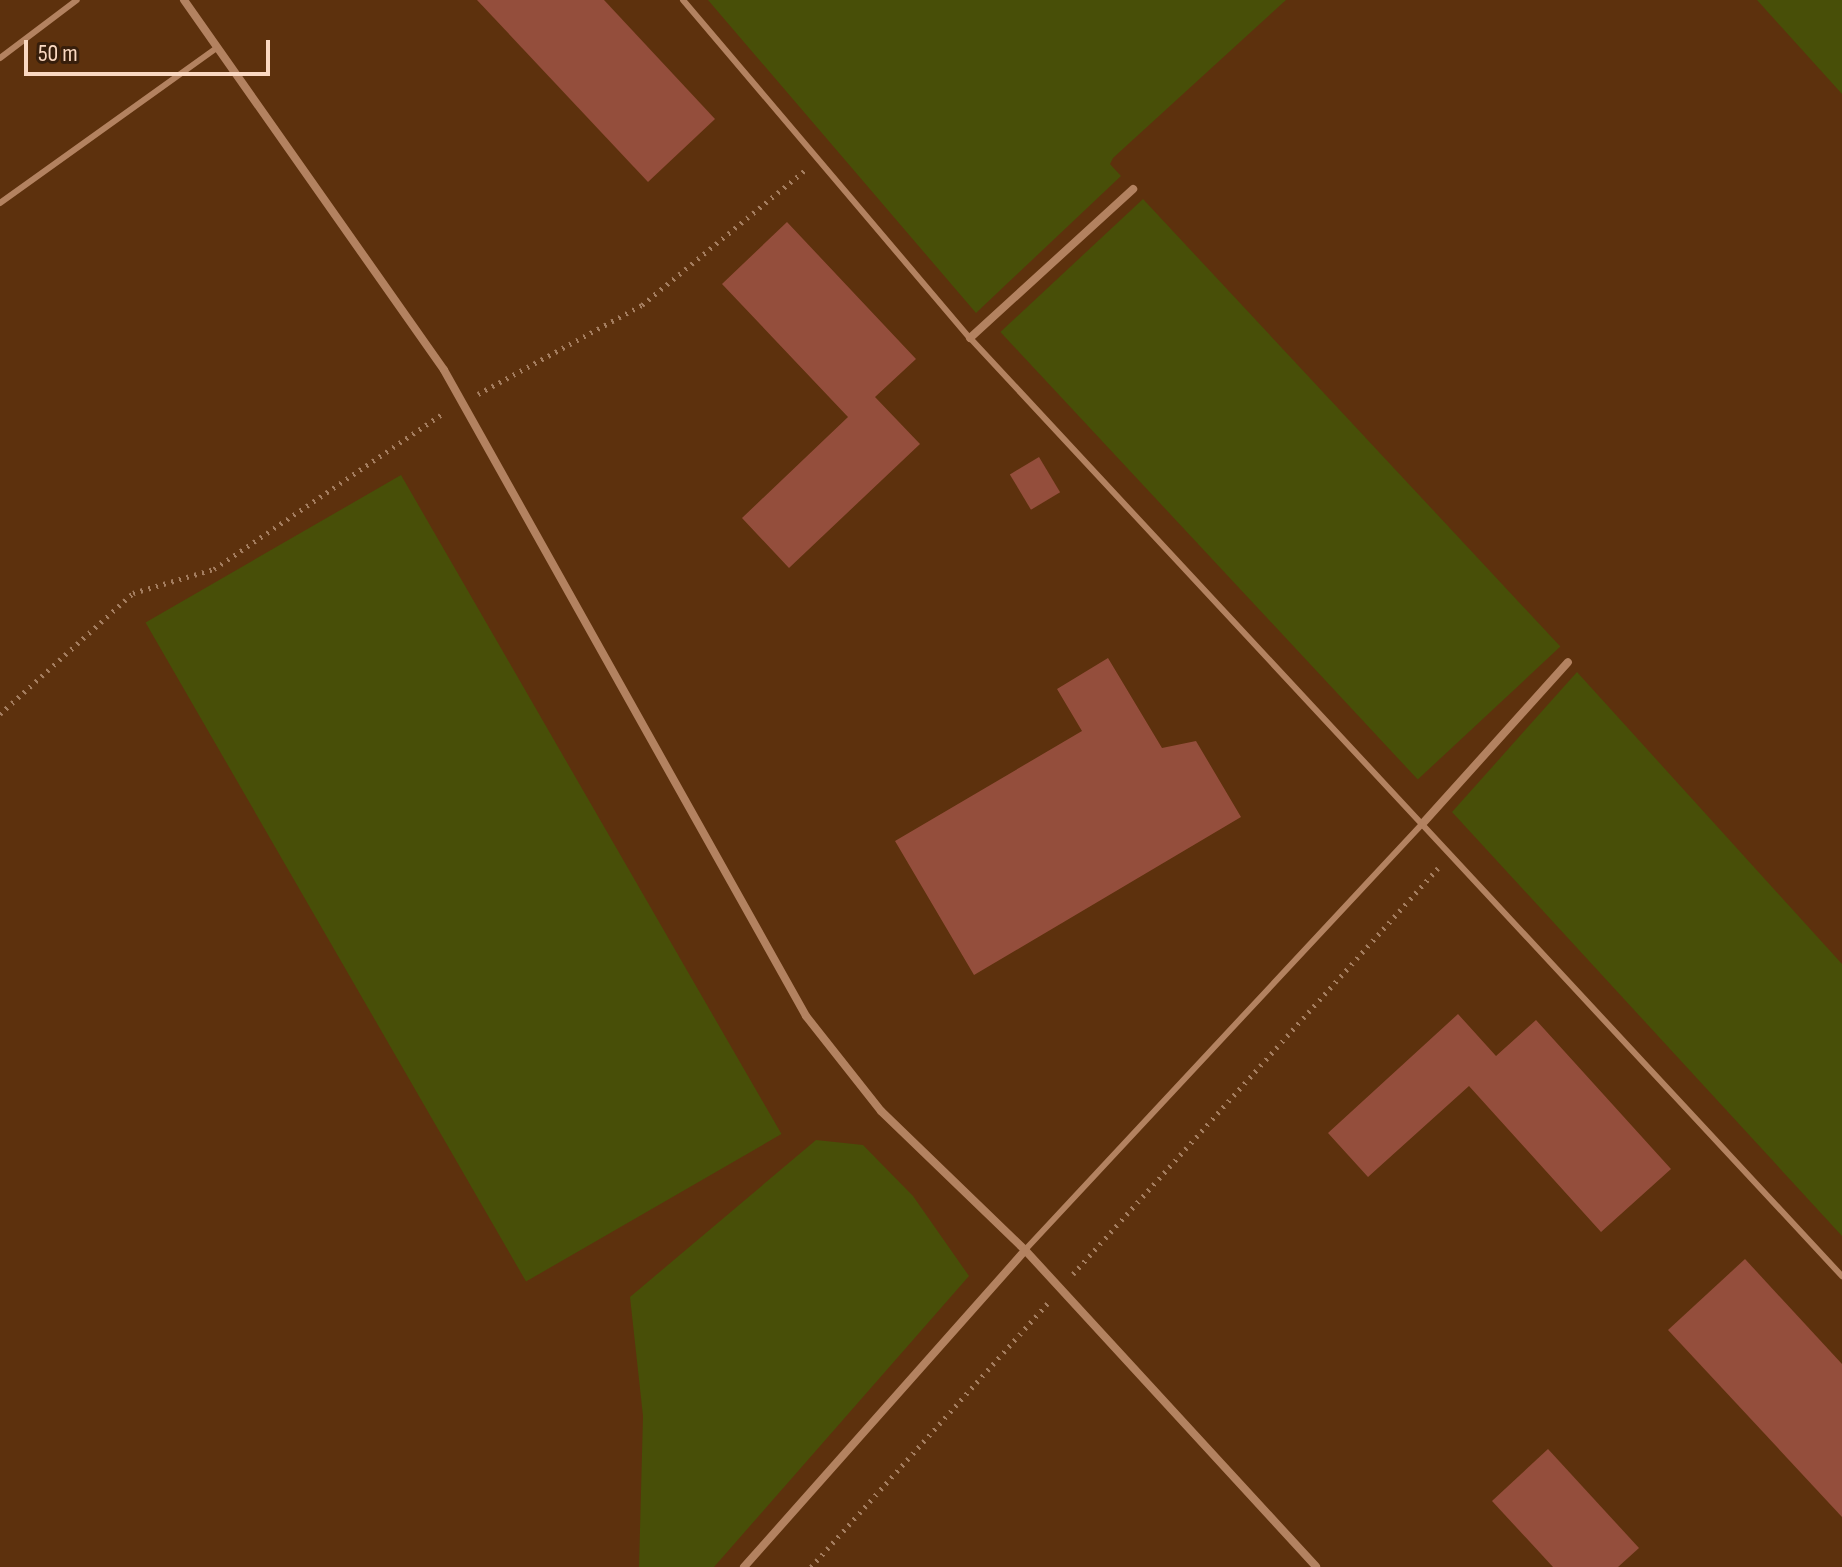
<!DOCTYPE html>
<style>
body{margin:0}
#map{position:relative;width:1842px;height:1567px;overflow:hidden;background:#5d310d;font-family:"Sofia Sans Condensed",sans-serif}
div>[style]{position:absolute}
.green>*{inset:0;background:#484f08;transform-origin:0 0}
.building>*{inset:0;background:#944e3c;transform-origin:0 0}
.path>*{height:5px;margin-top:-2.5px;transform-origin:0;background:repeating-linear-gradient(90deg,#a47d5f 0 2px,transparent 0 8px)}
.lane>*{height:6px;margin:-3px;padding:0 3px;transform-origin:3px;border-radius:3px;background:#b38260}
.street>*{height:8px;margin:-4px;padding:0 4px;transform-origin:4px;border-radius:4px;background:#b38260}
span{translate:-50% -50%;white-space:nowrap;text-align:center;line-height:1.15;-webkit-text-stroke:6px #371e0b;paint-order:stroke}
.scale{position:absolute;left:24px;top:40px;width:246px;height:36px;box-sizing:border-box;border:4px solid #fad8c1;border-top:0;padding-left:10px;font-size:24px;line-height:28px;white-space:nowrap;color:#fad8c1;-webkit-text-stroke:6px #371e0b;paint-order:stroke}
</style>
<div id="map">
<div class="green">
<i style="clip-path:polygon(708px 0,1286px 0,1113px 158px,1110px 164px,1121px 176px,976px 313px)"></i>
<i style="clip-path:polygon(1757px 0,1842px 0,1842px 94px)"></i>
<i style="left:1143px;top:199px;width:612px;height:195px;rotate:47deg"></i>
<i style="left:401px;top:475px;width:761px;height:295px;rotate:60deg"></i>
<i style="clip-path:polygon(1577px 672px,1842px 964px,1842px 1236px,1452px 812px)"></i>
<i style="clip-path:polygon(816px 1140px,863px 1145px,913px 1196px,969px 1276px,714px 1567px,639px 1567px,643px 1416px,630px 1297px)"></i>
</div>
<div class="building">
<i style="clip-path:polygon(477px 0,604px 0,715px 119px,648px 182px)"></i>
<i style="clip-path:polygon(787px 222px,916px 359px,875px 397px,920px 444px,789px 568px,742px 518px,848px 417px,722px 284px)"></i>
<i style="left:1039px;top:457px;width:41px;height:34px;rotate:59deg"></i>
<i style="clip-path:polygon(1108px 658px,1162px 748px,1196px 741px,1241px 817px,974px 975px,895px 841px,1082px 731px,1057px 689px)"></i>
<i style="clip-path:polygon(1458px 1014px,1496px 1056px,1536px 1020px,1671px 1169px,1601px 1232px,1469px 1086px,1368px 1177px,1328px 1133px)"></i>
<i style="clip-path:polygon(1745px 1259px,1842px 1364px,1842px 1517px,1668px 1330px)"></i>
<i style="clip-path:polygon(1548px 1449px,1639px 1548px,1618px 1567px,1553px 1567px,1492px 1501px)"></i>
</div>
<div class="path">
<i style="left:478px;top:394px;width:187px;rotate:-28.5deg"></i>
<i style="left:642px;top:305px;width:212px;rotate:-39.6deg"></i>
<i style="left:0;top:714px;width:180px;rotate:-42.3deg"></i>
<i style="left:133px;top:593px;width:84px;rotate:-16.5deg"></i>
<i style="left:214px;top:569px;width:279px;rotate:-34.2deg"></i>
<i style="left:1073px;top:1274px;width:546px;rotate:-48.04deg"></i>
<i style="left:811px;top:1567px;width:355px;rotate:-48.1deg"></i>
</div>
<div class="lane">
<i style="left:683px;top:0;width:443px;rotate:49.7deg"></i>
<i style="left:970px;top:338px;width:1281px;rotate:47.09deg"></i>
<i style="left:0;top:58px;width:96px;rotate:-37deg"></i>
<i style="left:0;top:203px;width:264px;rotate:-35.6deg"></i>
<i style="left:1025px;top:1250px;width:585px;rotate:-47.01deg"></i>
</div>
<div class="street">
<i style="left:184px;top:0;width:452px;rotate:54.9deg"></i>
<i style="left:444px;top:370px;width:741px;rotate:60.73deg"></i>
<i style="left:806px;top:1016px;width:121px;rotate:51.7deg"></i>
<i style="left:881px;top:1111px;width:200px;rotate:44deg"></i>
<i style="left:1025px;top:1250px;width:430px;rotate:47.4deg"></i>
<i style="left:970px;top:338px;width:221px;rotate:-42.4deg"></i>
<i style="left:1424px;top:822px;width:215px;rotate:-48deg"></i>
<i style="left:744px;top:1567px;width:424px;rotate:-48.4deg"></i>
</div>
<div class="scale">50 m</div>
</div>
